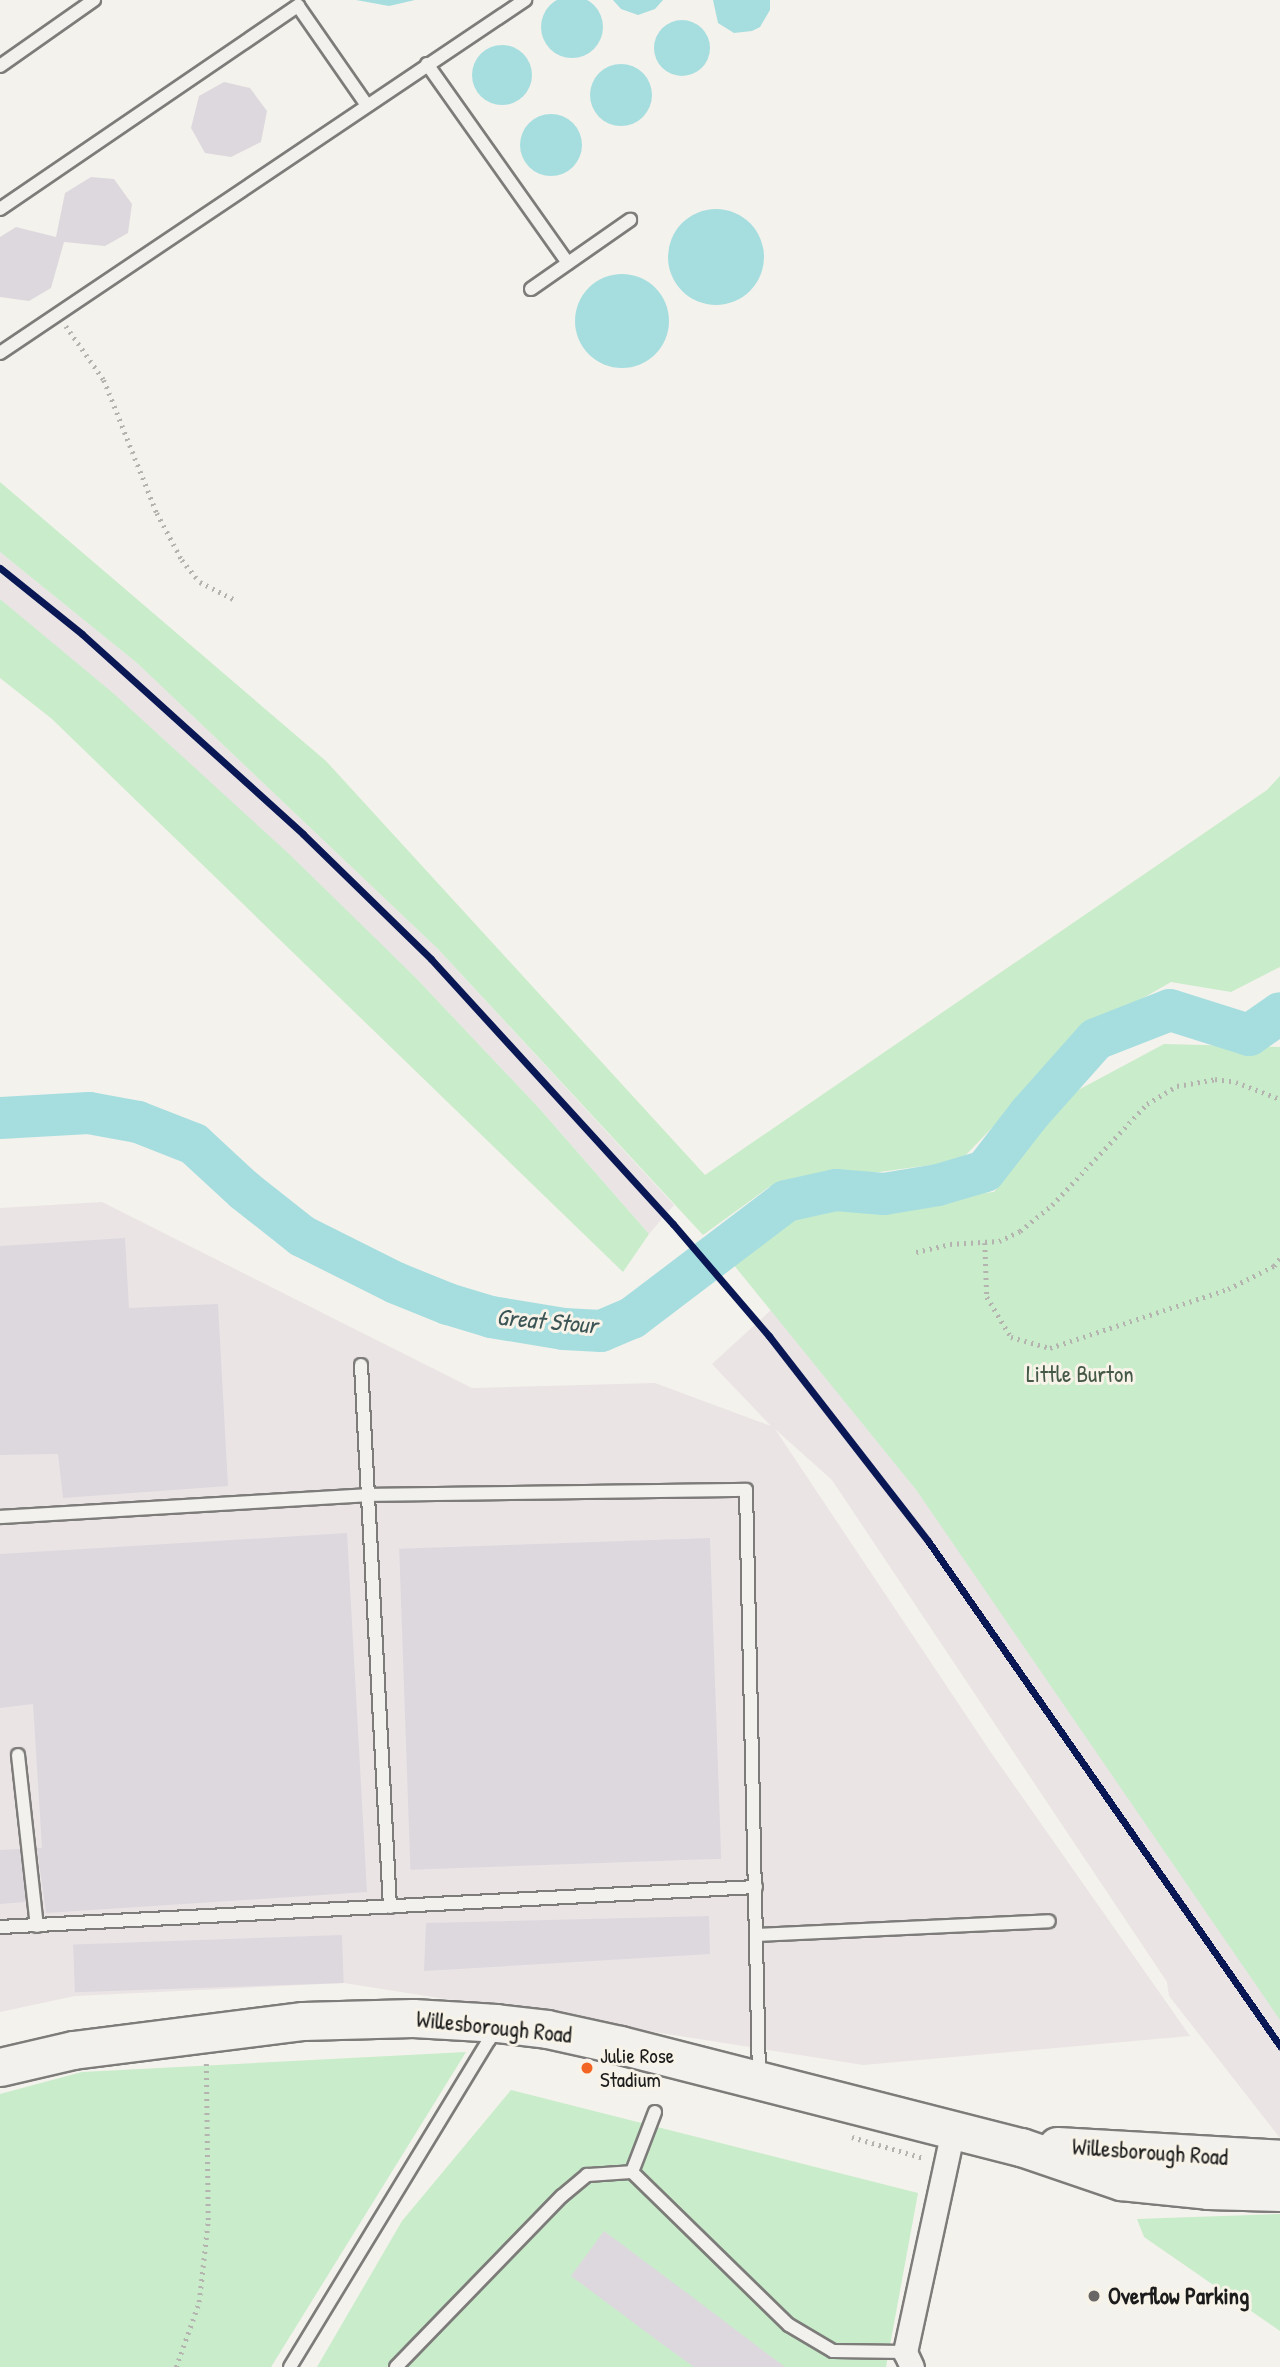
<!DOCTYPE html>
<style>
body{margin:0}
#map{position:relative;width:1280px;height:2367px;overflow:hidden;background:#f4f2ec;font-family:"Patrick Hand",sans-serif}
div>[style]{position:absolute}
.built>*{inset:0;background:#eae4e5}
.green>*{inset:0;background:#c9eccb}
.water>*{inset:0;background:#a6dee0}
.round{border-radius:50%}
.river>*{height:42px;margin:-21px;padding:0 21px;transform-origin:21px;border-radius:21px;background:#a6dee0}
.building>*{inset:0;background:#ddd8de;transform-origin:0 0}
.path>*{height:4.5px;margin-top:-2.25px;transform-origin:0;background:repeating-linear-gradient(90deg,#b4b3b0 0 2px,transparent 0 7px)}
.roads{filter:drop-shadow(2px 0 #7d7c7a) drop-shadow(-2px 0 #7d7c7a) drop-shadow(0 2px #7d7c7a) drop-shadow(0 -2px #7d7c7a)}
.service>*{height:12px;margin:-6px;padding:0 6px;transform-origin:6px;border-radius:6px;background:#f2f1ed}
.minor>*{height:23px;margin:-11.5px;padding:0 11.5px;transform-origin:11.5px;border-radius:11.5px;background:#f2f1ed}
.primary>*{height:37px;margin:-18.5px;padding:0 18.5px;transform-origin:18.5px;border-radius:18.5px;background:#f2f1ed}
.rail-1>*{height:7px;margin:-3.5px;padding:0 3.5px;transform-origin:3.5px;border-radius:3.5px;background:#091855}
.dots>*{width:19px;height:19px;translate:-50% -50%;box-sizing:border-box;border:4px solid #f7f3e8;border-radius:50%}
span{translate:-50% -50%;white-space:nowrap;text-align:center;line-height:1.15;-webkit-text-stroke:6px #f7f3e8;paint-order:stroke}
.bus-label{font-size:21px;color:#1c1c1c}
.left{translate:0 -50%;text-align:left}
.park-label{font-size:23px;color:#455948}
.street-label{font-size:23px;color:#1c1c1c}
.poi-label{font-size:23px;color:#1c1c1c;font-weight:700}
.water-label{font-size:24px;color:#3b5455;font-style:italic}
</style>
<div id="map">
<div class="built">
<i style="clip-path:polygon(0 552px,137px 663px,438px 949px,674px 1205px,649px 1234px,538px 1107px,415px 977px,160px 736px,0 599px)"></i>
<i style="clip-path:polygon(102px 1202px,472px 1388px,655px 1383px,771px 1426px,712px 1364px,771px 1310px,917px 1491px,1032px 1650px,1280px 2017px,1280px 2138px,1169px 1996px,1167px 1982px,832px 1480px,775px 1429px,990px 1751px,1190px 2036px,863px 2065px,344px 1983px,75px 1996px,0 2012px,0 1208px)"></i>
</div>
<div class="green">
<i style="clip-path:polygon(0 482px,326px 761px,705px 1175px,1267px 790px,1280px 776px,1280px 967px,1231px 992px,1171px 982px,1084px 1032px,960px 1161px,769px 1187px,703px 1235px,438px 949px,137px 663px,0 552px)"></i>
<i style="clip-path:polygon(0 599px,113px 693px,288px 853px,415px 977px,538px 1107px,649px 1234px,623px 1272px,52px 719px,0 678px)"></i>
<i style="clip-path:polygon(1164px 1044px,1280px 1047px,1280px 2020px,917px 1491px,733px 1264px,788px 1218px,865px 1205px,994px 1192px,1067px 1096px)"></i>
<i style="clip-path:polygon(466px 2052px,271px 2367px,0 2367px,0 2094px,82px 2072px)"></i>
<i style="clip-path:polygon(511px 2090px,918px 2193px,886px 2367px,317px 2367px,402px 2221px)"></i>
<i style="clip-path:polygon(1280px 2214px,1280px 2331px,1144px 2237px,1137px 2219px)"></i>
</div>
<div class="water">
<i class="round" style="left:541px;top:-4px;width:62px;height:62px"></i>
<i style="clip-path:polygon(356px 0,415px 0,389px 6px)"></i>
<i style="clip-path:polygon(613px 0,663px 0,655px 9px,638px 15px,621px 9px)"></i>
<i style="clip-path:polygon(713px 0,770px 0,770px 10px,760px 27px,752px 31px,734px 33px,718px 23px)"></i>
<i class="round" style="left:654px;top:20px;width:56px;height:56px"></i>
<i class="round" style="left:472px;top:45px;width:60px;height:60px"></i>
<i class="round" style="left:590px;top:64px;width:62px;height:62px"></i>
<i class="round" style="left:520px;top:114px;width:62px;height:62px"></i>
<i class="round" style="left:668px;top:209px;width:96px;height:96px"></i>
<i class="round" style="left:575px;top:274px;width:94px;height:94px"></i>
</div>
<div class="river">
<i style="left:0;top:1118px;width:89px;rotate:-3.2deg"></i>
<i style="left:89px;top:1113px;width:50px;rotate:10.4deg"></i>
<i style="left:138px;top:1122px;width:60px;rotate:21.4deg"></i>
<i style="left:194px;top:1144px;width:69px;rotate:42.7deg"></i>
<i style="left:245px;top:1191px;width:73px;rotate:38.3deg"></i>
<i style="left:302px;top:1236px;width:105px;rotate:26.6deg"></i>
<i style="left:396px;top:1283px;width:56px;rotate:22deg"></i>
<i style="left:448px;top:1304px;width:45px;rotate:16.8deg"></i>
<i style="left:491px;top:1317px;width:74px;rotate:9.3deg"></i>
<i style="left:564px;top:1329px;width:37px;rotate:3deg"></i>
<i style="left:601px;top:1331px;width:34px;rotate:-23deg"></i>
<i style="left:632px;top:1318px;width:193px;rotate:-37.2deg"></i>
<i style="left:786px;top:1201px;width:51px;rotate:-12.4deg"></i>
<i style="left:836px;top:1190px;width:48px;rotate:4.8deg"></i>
<i style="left:884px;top:1194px;width:55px;rotate:-9.5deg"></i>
<i style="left:938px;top:1185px;width:49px;rotate:-16.6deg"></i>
<i style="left:985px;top:1171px;width:73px;rotate:-52.2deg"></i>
<i style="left:1030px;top:1113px;width:99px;rotate:-48.3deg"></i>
<i style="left:1096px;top:1039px;width:79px;rotate:-21.4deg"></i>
<i style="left:1170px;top:1010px;width:83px;rotate:17.6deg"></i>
<i style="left:1249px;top:1035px;width:38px;rotate:-35deg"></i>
</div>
<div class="building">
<i style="clip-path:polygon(224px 82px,250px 88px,267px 111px,261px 142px,231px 157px,205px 153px,191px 128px,199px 96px)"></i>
<i style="clip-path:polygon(91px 177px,114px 179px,132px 204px,128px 233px,105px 246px,64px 242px,51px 288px,29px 301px,0 297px,0 237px,16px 227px,56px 237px,65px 193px)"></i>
<i style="clip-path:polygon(125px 1238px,129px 1308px,218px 1304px,228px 1486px,63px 1498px,58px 1454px,0 1455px,0 1246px)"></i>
<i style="clip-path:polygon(347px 1533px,367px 1892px,46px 1913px,37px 1848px,42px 1848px,33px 1704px,0 1708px,0 1554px)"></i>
<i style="left:710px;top:1538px;width:321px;height:311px;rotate:88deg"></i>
<i style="clip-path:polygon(20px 1849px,26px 1902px,0 1904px,0 1850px)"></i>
<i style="clip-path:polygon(709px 1916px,710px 1954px,424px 1971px,426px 1923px)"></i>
<i style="left:342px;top:1935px;width:48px;height:269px;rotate:88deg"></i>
<i style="clip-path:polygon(604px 2231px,691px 2296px,785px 2367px,694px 2367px,658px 2341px,571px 2276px)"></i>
</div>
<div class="path">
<i style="left:66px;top:326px;width:66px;rotate:54.9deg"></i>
<i style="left:104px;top:380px;width:143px;rotate:68.3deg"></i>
<i style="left:157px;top:513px;width:53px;rotate:62deg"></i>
<i style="left:182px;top:560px;width:28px;rotate:51deg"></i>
<i style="left:200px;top:582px;width:39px;rotate:27deg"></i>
<i style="left:985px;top:1243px;width:54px;rotate:87.9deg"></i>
<i style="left:987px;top:1297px;width:47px;rotate:59deg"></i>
<i style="left:1011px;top:1337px;width:41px;rotate:15.8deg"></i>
<i style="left:1050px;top:1348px;width:188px;rotate:-18.3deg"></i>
<i style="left:1228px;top:1289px;width:51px;rotate:-26.6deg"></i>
<i style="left:1274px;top:1266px;width:10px;rotate:-53deg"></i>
<i style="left:916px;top:1252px;width:35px;rotate:-13deg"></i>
<i style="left:950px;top:1244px;width:49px;rotate:-3.5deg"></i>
<i style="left:999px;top:1241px;width:23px;rotate:-25deg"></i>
<i style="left:1020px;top:1231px;width:41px;rotate:-39.1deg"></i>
<i style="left:1052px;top:1205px;width:139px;rotate:-46.8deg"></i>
<i style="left:1147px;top:1104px;width:35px;rotate:-31deg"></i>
<i style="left:1177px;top:1086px;width:39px;rotate:-10deg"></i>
<i style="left:1215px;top:1079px;width:21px;rotate:8deg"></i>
<i style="left:1236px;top:1082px;width:47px;rotate:21.1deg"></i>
<i style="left:852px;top:2137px;width:75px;rotate:16.3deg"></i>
<i style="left:176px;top:2367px;width:69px;rotate:-70.5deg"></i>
<i style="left:199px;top:2302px;width:82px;rotate:-83.7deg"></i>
<i style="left:208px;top:2220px;width:159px;rotate:-90.7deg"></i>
</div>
<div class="roads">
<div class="service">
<i style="left:427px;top:64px;width:244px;rotate:54.7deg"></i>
<i style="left:0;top:66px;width:115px;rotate:-35.1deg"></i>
<i style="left:0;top:209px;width:361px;rotate:-34.3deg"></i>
<i style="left:298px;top:6px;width:119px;rotate:55.2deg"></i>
<i style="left:531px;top:289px;width:121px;rotate:-34.9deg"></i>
<i style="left:0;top:353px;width:633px;rotate:-33.92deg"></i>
<i style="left:361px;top:1365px;width:543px;rotate:86.94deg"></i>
<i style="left:0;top:1517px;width:369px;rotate:-3.4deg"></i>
<i style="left:368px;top:1495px;width:378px;rotate:-0.8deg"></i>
<i style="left:746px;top:1490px;width:587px;rotate:88.73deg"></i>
<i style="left:18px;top:1755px;width:172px;rotate:83.7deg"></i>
<i style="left:0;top:1927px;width:757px;rotate:-3.03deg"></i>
<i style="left:757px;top:1935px;width:292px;rotate:-2.7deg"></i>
<i style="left:655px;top:2112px;width:64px;rotate:111deg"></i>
<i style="left:632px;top:2172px;width:219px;rotate:44.3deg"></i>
<i style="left:789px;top:2325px;width:51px;rotate:30.6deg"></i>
<i style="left:833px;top:2351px;width:72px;rotate:0.8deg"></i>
<i style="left:290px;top:2367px;width:383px;rotate:-58.7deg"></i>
<i style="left:489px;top:2040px;width:16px;rotate:-68deg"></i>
<i style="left:396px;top:2367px;width:238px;rotate:-45.9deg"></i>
<i style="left:562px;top:2196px;width:33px;rotate:-40deg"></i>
<i style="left:587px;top:2175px;width:45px;rotate:-3.8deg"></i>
</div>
<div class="minor">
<i style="left:912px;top:2367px;width:17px;rotate:-115deg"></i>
<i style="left:905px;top:2352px;width:227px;rotate:-77.8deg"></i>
</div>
<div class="primary">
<i style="left:0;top:2067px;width:75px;rotate:-13.1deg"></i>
<i style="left:73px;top:2050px;width:232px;rotate:-7.2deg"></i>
<i style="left:303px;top:2021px;width:110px;rotate:-1.6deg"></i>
<i style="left:413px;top:2018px;width:83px;rotate:3.4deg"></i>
<i style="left:496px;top:2023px;width:51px;rotate:6.7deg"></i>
<i style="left:547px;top:2029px;width:75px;rotate:12.4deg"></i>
<i style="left:620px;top:2045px;width:414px;rotate:14.3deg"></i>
<i style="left:1021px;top:2147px;width:106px;rotate:18.8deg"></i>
<i style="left:1121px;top:2181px;width:87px;rotate:5.9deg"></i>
<i style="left:1208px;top:2190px;width:72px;rotate:1.6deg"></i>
<i style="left:1057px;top:2146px;width:223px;rotate:3.3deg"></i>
</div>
</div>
<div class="rail-1">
<i style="left:0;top:568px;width:105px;rotate:38.8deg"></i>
<i style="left:82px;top:634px;width:298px;rotate:42.1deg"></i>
<i style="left:303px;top:834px;width:179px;rotate:44.3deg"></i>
<i style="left:431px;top:959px;width:359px;rotate:47.6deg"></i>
<i style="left:673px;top:1224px;width:148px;rotate:49.4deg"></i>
<i style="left:769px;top:1336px;width:259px;rotate:52.2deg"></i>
<i style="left:928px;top:1541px;width:616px;rotate:55.12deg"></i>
</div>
<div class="dots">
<i style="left:587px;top:2068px;background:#f26522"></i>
<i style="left:1094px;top:2296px;background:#686765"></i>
</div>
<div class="bus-label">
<span class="left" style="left:600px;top:2068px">Julie Rose<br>Stadium</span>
</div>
<div class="park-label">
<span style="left:1080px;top:1374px">Little Burton</span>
</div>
<div class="street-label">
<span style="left:494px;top:2027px;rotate:6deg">Willesborough Road</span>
<span style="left:1150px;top:2152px;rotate:4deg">Willesborough Road</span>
</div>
<div class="poi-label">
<span class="left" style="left:1108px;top:2296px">Overflow Parking</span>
</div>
<div class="water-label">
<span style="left:547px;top:1321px;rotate:5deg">Great Stour</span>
</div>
</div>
